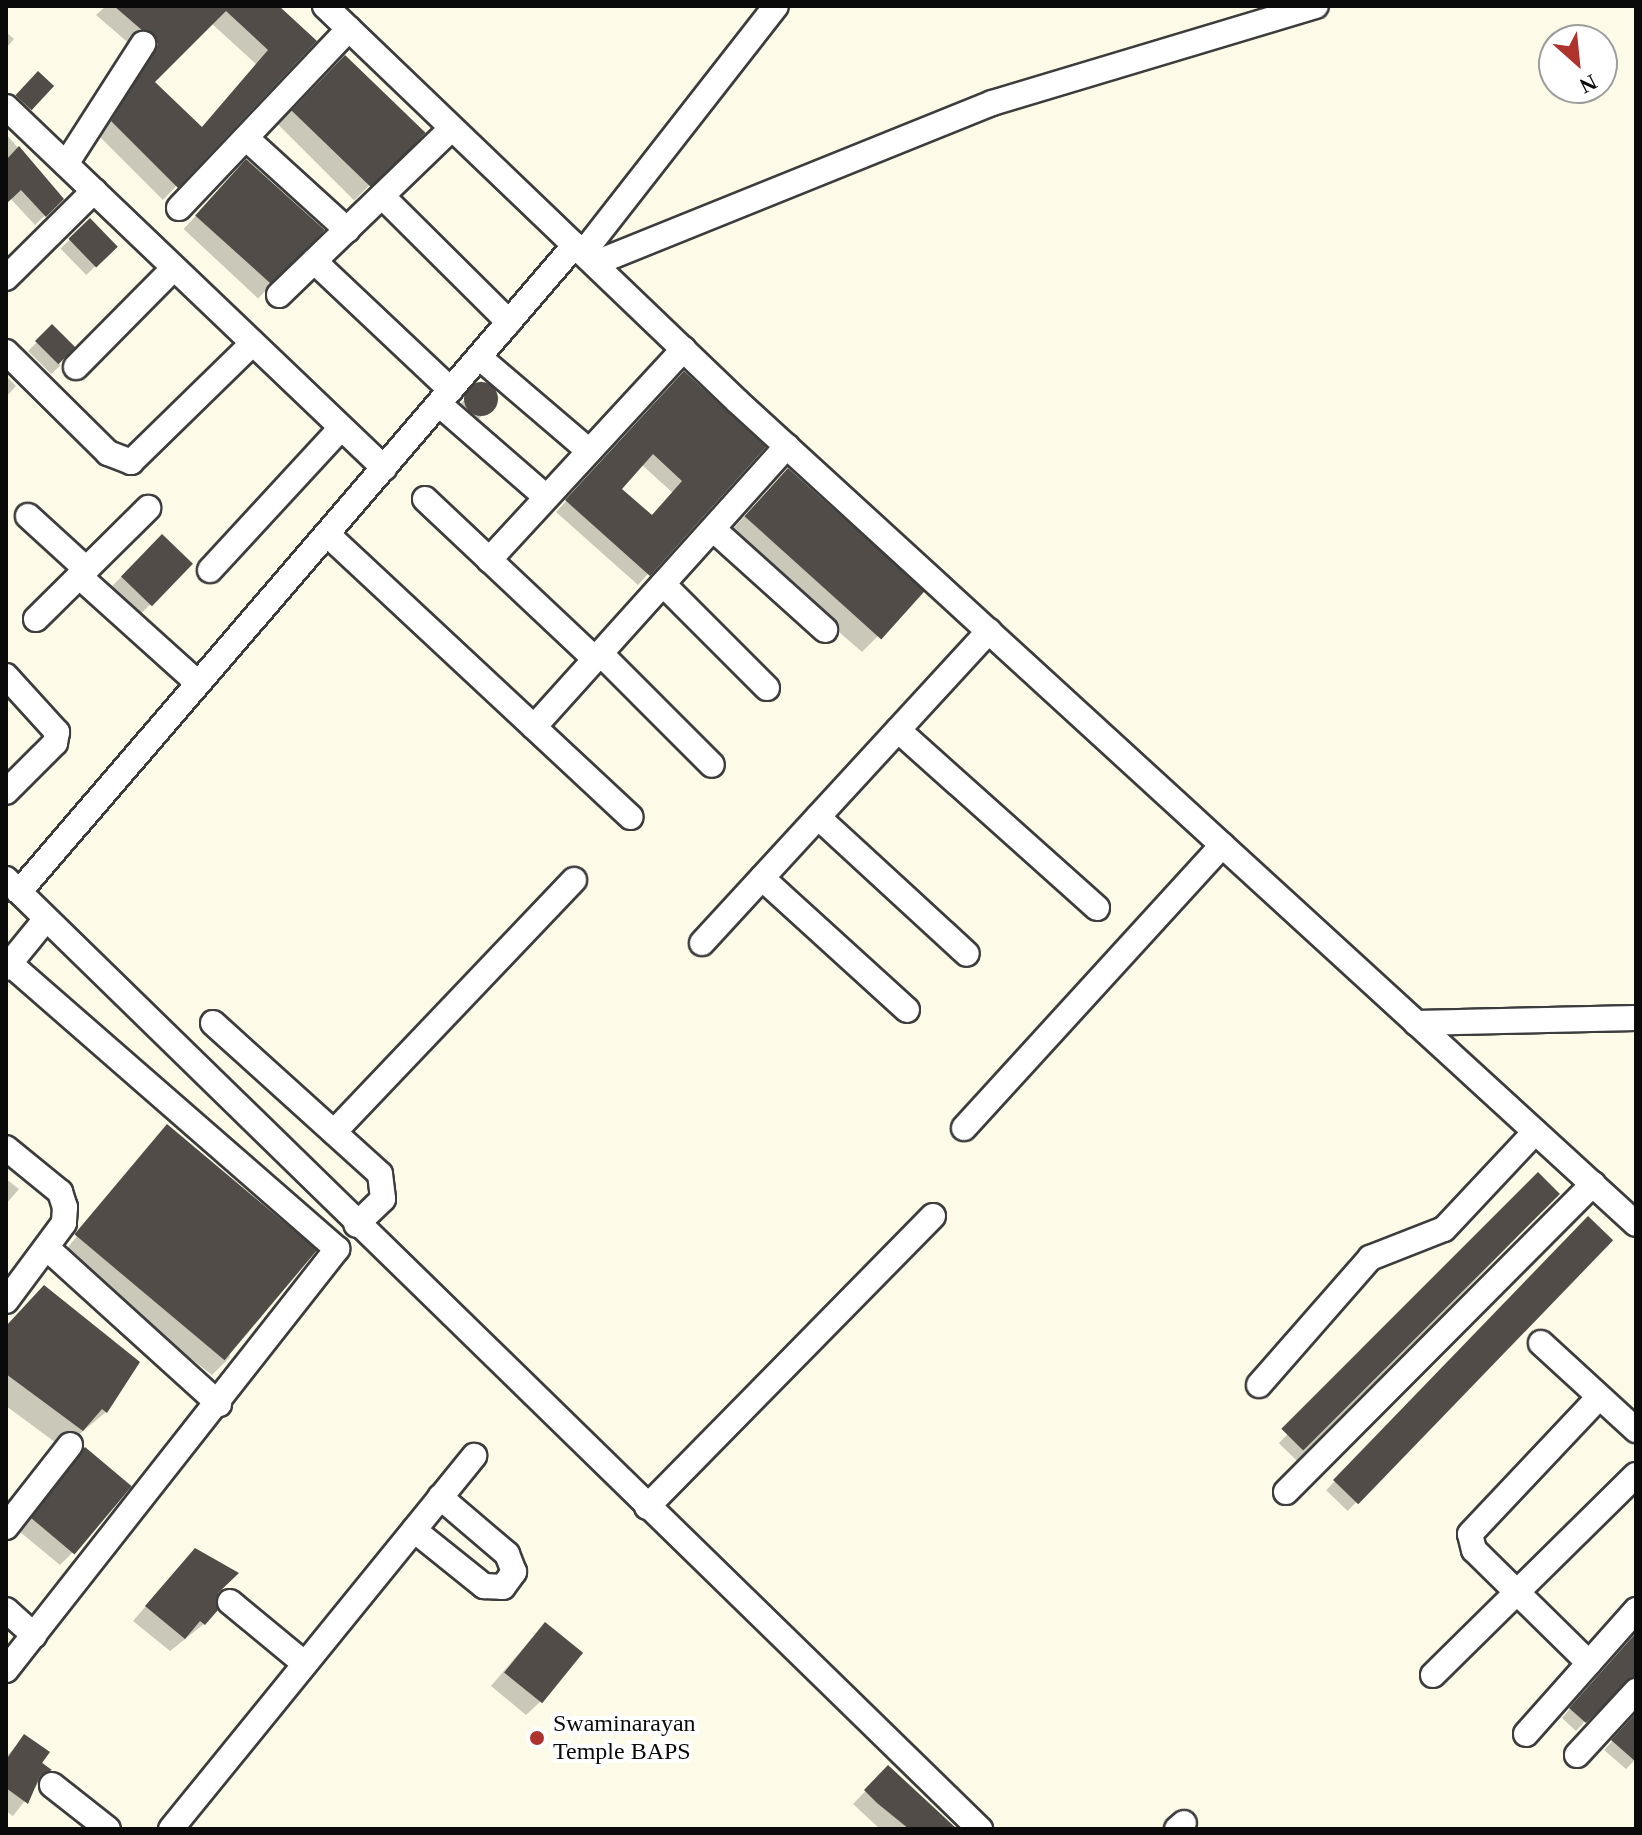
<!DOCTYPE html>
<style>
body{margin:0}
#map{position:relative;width:1642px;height:1835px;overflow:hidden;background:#fdfbe8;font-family:"Times New Roman",serif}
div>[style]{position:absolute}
.shadow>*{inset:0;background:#0003;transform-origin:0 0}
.building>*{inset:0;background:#514c47;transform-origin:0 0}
.round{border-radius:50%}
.roads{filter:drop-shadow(2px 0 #3d3d3d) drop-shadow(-2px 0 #3d3d3d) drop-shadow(0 2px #3d3d3d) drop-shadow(0 -2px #3d3d3d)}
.minor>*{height:24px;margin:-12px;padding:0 12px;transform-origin:12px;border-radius:12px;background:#fff}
.dots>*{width:22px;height:22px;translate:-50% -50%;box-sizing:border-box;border:4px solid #fff;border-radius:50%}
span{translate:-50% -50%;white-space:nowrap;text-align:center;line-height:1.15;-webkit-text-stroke:8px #fff;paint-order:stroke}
.poi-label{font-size:24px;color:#0a0a0a}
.left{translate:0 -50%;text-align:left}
.frame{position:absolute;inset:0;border:8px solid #0a0a0a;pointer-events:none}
.north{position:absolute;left:1538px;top:24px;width:80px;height:80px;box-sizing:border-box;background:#fff;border:2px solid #9d9d9d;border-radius:50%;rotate:153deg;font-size:22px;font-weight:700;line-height:32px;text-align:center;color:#0a0a0a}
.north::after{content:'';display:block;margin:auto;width:28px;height:36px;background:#ae332d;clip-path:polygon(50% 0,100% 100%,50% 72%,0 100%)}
</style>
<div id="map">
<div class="shadow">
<i style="clip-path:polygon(evenodd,106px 6px,276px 6px,314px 41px,163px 200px,99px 136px,146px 58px,96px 15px,106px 6px,211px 23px,256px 64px,201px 128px,152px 82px,211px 23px)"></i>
<i style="clip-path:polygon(6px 32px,14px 39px,6px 48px)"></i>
<i style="left:345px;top:57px;width:108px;height:95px;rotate:45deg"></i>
<i style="left:38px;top:74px;width:18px;height:43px;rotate:43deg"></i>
<i style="clip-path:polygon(6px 134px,62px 199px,35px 225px,10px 198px,6px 202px)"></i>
<i style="left:247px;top:161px;width:102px;height:93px;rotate:43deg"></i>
<i style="left:90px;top:220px;width:37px;height:41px;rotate:46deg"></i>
<i style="clip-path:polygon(52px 327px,60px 366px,51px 374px,28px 351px)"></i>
<i style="clip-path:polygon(6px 376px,16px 386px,6px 397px)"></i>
<i style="left:481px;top:381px;width:24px;height:42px;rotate:42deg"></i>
<i style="clip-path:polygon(evenodd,673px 385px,763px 448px,638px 585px,556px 512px,673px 385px,642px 465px,673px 493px,651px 517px,620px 490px,642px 465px)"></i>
<i style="clip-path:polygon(770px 489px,921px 593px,862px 652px,727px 535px)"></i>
<i style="left:162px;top:536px;width:40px;height:77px;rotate:45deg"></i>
<i style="clip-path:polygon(167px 1126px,230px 1357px,212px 1375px,60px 1257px)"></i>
<i style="left:1538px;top:1175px;width:28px;height:373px;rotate:44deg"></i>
<i style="clip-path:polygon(6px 1179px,19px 1189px,6px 1204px)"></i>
<i style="left:1588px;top:1219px;width:30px;height:377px;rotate:44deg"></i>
<i style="clip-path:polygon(6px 1328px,137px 1363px,106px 1412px,63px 1448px,6px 1406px)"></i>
<i style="clip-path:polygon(85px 1450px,73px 1552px,60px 1565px,20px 1532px)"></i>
<i style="clip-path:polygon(182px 1564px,216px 1593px,204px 1624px,170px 1651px,133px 1621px)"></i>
<i style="clip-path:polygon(1636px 1631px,1636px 1687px,1615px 1688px,1576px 1731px,1562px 1718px)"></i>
<i style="clip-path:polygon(532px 1638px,540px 1702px,526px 1715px,491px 1686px)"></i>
<i style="clip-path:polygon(1636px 1715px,1636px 1759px,1626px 1769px,1604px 1750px)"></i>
<i style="clip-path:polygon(24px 1737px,49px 1770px,13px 1816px,6px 1811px,6px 1757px)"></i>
<i style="clip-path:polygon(888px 1768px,954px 1829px,880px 1829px,853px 1804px)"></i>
</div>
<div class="building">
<i style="clip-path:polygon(evenodd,114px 6px,279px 6px,317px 41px,178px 188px,111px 121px,158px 44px,114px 6px,226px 11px,268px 50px,202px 127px,155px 82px,226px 11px)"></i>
<i style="left:345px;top:55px;width:112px;height:77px;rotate:44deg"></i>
<i style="left:38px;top:71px;width:22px;height:33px;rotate:43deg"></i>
<i style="clip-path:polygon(19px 146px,64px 199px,46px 217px,21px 190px,6px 204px,6px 160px)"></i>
<i style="left:246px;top:159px;width:106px;height:76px;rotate:42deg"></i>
<i style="left:90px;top:218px;width:40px;height:30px;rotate:46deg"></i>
<i style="left:52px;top:324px;width:33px;height:24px;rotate:45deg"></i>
<i style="clip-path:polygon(evenodd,684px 371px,766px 447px,650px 576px,565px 500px,684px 371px,653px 454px,682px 481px,652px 515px,622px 489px,653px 454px)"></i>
<i class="round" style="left:464px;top:382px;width:34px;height:34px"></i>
<i style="left:788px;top:468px;width:184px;height:65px;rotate:42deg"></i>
<i style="left:162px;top:534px;width:43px;height:59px;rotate:44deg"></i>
<i style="left:167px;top:1124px;width:196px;height:144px;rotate:40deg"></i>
<i style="left:1538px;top:1172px;width:31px;height:363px;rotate:45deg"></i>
<i style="left:1588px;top:1216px;width:35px;height:367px;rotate:44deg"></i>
<i style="clip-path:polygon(44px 1285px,140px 1362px,107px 1413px,102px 1409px,83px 1431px,6px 1374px,6px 1326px)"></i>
<i style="left:85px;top:1447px;width:61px;height:89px;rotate:40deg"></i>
<i style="clip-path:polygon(195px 1548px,239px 1573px,218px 1593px,218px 1610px,205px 1625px,200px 1621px,185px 1639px,145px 1606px)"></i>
<i style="left:545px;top:1622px;width:49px;height:65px;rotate:39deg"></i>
<i style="clip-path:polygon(1636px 1633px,1636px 1676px,1586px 1723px,1569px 1708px)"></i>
<i style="clip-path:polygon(1636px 1713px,1636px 1762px,1611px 1740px)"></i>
<i style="clip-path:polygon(24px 1734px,50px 1752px,42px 1763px,52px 1770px,40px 1776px,28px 1804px,6px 1788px,6px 1760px)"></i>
<i style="clip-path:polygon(888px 1765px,957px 1829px,909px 1829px,877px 1803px,864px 1790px)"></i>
</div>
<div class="roads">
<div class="minor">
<i style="left:325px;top:6px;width:571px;rotate:43.79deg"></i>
<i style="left:737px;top:401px;width:1219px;rotate:42.47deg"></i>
<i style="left:6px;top:107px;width:523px;rotate:43.68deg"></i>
<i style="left:246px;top:138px;width:137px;rotate:42.3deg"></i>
<i style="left:66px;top:164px;width:143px;rotate:-57.3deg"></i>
<i style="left:382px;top:196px;width:179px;rotate:44.8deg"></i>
<i style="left:179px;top:208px;width:247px;rotate:-46.5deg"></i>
<i style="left:583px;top:253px;width:313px;rotate:-52deg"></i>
<i style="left:314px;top:261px;width:188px;rotate:43.3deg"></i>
<i style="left:596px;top:263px;width:427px;rotate:-22deg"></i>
<i style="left:992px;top:103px;width:338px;rotate:-16.7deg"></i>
<i style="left:6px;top:278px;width:124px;rotate:-44.7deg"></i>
<i style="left:279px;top:295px;width:240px;rotate:-44deg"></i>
<i style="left:6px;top:352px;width:144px;rotate:44.7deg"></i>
<i style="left:108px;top:453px;width:25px;rotate:21deg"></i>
<i style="left:131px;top:462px;width:170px;rotate:-44.3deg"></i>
<i style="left:479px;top:357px;width:143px;rotate:40.5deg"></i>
<i style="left:76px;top:367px;width:139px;rotate:-45.3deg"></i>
<i style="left:439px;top:404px;width:142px;rotate:41deg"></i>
<i style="left:425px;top:499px;width:233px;rotate:43.3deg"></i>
<i style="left:28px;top:516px;width:79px;rotate:42.4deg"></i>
<i style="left:713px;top:529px;width:151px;rotate:42deg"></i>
<i style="left:327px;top:534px;width:415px;rotate:43deg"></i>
<i style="left:489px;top:560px;width:287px;rotate:-47.3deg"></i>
<i style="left:210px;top:570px;width:193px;rotate:-47.3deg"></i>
<i style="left:79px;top:576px;width:160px;rotate:42deg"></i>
<i style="left:663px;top:584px;width:147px;rotate:45deg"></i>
<i style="left:36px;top:619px;width:158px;rotate:-44.7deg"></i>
<i style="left:600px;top:653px;width:158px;rotate:45deg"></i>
<i style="left:6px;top:676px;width:76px;rotate:47.7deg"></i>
<i style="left:57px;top:732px;width:11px;rotate:100deg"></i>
<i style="left:55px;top:743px;width:69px;rotate:135deg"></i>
<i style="left:534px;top:727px;width:378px;rotate:-48deg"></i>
<i style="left:898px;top:730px;width:267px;rotate:41.8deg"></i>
<i style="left:818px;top:817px;width:202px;rotate:42.6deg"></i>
<i style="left:762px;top:878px;width:196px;rotate:42.3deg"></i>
<i style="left:6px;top:879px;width:1361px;rotate:44.29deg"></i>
<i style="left:19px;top:892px;width:853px;rotate:-49.33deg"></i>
<i style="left:702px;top:943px;width:424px;rotate:-47.4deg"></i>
<i style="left:6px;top:968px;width:63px;rotate:-50.8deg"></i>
<i style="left:213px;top:1023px;width:225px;rotate:42.1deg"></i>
<i style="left:380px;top:1174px;width:25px;rotate:83deg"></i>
<i style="left:383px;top:1199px;width:37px;rotate:136deg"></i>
<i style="left:1416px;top:1023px;width:220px;rotate:-1.3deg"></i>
<i style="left:964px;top:1128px;width:383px;rotate:-47.6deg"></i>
<i style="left:334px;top:1132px;width:348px;rotate:-46.4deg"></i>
<i style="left:6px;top:1148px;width:70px;rotate:39.2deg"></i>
<i style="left:60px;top:1192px;width:16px;rotate:72deg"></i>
<i style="left:65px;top:1207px;width:16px;rotate:94deg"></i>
<i style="left:64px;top:1223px;width:97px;rotate:126.6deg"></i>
<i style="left:48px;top:1249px;width:231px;rotate:42.2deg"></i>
<i style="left:1541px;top:1343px;width:129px;rotate:42.5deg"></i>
<i style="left:1259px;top:1385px;width:169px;rotate:-48.8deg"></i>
<i style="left:1370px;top:1258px;width:79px;rotate:-21.4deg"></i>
<i style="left:1444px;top:1229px;width:133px;rotate:-46.8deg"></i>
<i style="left:1286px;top:1492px;width:435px;rotate:-45.1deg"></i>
<i style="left:647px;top:1507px;width:408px;rotate:-45.5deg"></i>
<i style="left:6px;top:1527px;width:104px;rotate:-52deg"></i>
<i style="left:414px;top:1530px;width:90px;rotate:38.7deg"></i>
<i style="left:484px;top:1586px;width:19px;rotate:3deg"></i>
<i style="left:503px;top:1587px;width:19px;rotate:-54deg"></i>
<i style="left:514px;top:1572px;width:19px;rotate:-111deg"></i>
<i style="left:507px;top:1554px;width:88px;rotate:-139.6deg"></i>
<i style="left:230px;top:1602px;width:97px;rotate:39.6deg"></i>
<i style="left:6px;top:1610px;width:38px;rotate:42deg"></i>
<i style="left:1589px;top:1663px;width:161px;rotate:-135.5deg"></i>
<i style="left:1474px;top:1550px;width:16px;rotate:-104deg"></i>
<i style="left:1470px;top:1534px;width:188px;rotate:-46.7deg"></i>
<i style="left:6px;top:1670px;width:536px;rotate:-51.82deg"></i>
<i style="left:337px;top:1249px;width:434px;rotate:-138.9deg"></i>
<i style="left:1433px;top:1675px;width:285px;rotate:-44.6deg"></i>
<i style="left:1526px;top:1734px;width:166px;rotate:-48.4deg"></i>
<i style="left:1577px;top:1755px;width:87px;rotate:-47.3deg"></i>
<i style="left:52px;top:1785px;width:71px;rotate:38.2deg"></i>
<i style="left:171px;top:1829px;width:481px;rotate:-50.9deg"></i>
<i style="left:1177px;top:1829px;width:9px;rotate:-41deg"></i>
</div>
</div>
<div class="dots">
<i style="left:537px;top:1738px;background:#ae332d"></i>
</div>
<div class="poi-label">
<span class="left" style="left:553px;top:1738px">Swaminarayan<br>Temple BAPS</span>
</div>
<div class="frame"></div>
<div class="north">N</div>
</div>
